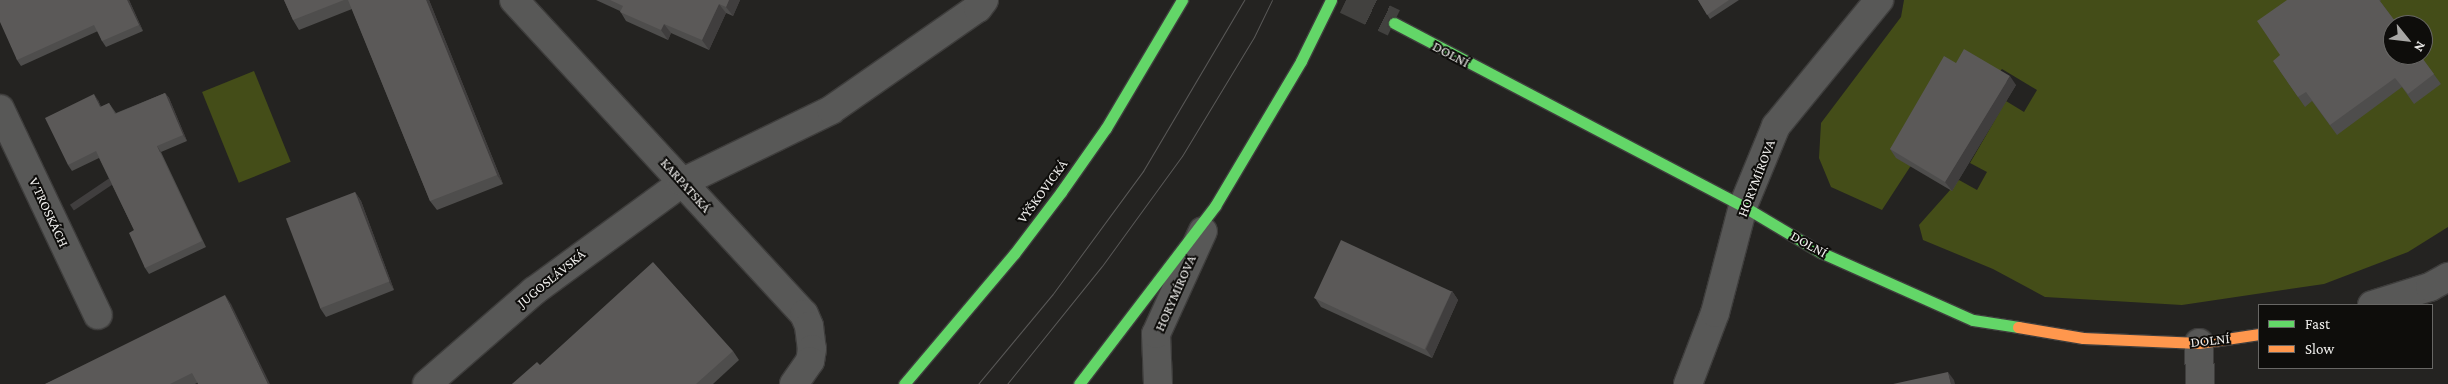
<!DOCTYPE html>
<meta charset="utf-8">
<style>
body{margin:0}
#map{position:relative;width:2448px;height:384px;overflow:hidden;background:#242321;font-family:"Crimson Pro",serif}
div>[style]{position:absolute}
.green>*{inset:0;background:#444d18;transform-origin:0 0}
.secondary-tunnel>*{height:28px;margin-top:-14px;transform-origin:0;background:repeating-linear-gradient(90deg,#42413f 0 28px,transparent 0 42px)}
.roads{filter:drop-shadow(1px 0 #3e3d3c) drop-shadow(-1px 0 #3e3d3c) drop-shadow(0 1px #3e3d3c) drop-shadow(0 -1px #3e3d3c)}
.street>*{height:28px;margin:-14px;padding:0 14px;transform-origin:14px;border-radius:14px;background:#585857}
.fast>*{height:11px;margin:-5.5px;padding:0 5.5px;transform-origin:5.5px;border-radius:5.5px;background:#63d668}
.slow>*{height:11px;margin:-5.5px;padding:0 5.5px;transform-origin:5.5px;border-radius:5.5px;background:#ff974d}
.tram>*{height:1px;margin:-0.5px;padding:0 0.5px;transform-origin:0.5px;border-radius:0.5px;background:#5a5958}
.wall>*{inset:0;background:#4e4d4c}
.shaded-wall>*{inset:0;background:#403e3e;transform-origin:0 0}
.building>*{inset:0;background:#5b5958;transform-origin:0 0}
span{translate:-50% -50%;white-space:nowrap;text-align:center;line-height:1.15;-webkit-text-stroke:4px #0e0d0b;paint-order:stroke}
.street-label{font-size:14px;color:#efeeec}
.legend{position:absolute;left:2258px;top:304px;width:175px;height:65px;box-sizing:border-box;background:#0e0d0b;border:1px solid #686765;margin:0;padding:6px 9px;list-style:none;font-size:15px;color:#efeeec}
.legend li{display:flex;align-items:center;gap:10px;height:25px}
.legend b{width:25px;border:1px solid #686765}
.north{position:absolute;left:2383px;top:15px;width:50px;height:50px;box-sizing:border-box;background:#0e0d0b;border:1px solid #686765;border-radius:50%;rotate:119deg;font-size:14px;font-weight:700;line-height:20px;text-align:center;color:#efeeec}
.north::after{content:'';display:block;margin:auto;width:18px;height:22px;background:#a8a7a5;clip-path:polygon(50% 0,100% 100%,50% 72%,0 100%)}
</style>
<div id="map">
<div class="green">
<i style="clip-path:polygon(evenodd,1904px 0,2448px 0,2448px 227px,2408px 252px,2324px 284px,2182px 305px,2045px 297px,1993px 269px,1923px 240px,1919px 225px,1959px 180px,1977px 190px,1987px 172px,1970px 163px,2006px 101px,2024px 112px,2037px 90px,2002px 69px,1910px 167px,1882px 210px,1831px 187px,1819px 158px,1821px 123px,1901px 17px,1904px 0,2393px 25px,2423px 25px,2423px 55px,2393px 55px,2393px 25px)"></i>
<i style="left:254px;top:71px;width:98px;height:56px;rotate:68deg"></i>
</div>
<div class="secondary-tunnel">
<i style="left:1346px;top:0;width:53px;rotate:25.6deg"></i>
</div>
<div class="roads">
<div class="street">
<i style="left:514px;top:0;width:427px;rotate:47.3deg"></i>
<i style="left:804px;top:314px;width:13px;rotate:67deg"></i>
<i style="left:809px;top:326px;width:23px;rotate:83deg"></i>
<i style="left:812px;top:349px;width:12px;rotate:99deg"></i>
<i style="left:810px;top:361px;width:28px;rotate:125deg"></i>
<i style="left:0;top:109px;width:228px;rotate:64.6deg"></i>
<i style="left:2372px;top:305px;width:61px;rotate:-17.2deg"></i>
<i style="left:2430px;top:287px;width:21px;rotate:-29deg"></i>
<i style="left:2199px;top:343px;width:41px;rotate:88.6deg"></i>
<i style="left:427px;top:384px;width:142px;rotate:-41deg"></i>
<i style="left:534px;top:291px;width:185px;rotate:-36.2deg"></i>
<i style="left:683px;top:182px;width:165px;rotate:-25.9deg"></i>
<i style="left:831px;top:110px;width:179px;rotate:-34.8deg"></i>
<i style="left:978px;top:8px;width:10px;rotate:-53deg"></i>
<i style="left:1158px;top:384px;width:50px;rotate:-92.3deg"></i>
<i style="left:1156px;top:334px;width:113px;rotate:-65.5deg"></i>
<i style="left:1688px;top:384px;width:76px;rotate:-69.2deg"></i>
<i style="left:1715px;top:313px;width:111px;rotate:-75.3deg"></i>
<i style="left:1743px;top:206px;width:87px;rotate:-67.6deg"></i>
<i style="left:1776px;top:126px;width:163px;rotate:-50.7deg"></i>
</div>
<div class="fast">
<i style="left:1394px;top:23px;width:394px;rotate:27.7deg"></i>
<i style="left:1743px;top:206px;width:90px;rotate:30.9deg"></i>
<i style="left:1820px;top:252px;width:167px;rotate:24deg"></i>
<i style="left:1973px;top:320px;width:46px;rotate:8.8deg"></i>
<i style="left:904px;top:384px;width:170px;rotate:-49.8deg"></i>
<i style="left:1014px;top:254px;width:78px;rotate:-52.8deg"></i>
<i style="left:1061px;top:192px;width:78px;rotate:-54.9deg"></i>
<i style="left:1106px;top:128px;width:149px;rotate:-59.3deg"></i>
<i style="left:1079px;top:384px;width:224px;rotate:-52.6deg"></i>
<i style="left:1215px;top:206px;width:169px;rotate:-59.3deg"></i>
<i style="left:1301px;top:61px;width:68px;rotate:-63.8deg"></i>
</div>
<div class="slow">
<i style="left:2018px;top:327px;width:66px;rotate:9.6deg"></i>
<i style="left:2083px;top:338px;width:116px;rotate:2.5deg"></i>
<i style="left:2199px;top:343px;width:61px;rotate:-8.5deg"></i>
</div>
</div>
<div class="tram">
<i style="left:978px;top:384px;width:116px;rotate:-50.3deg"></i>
<i style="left:1052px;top:295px;width:154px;rotate:-53.7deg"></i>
<i style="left:1143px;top:171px;width:199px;rotate:-59.4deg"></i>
<i style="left:1007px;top:384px;width:151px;rotate:-51.2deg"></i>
<i style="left:1102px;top:266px;width:136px;rotate:-54deg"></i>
<i style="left:1182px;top:156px;width:139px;rotate:-58.8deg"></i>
<i style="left:1254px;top:37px;width:41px;rotate:-64.1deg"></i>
</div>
<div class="wall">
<i style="clip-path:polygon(0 0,129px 0,143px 31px,106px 47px,102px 41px,98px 31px,21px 66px,17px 60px)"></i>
<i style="clip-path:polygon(284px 0,429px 0,503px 184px,437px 210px,430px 201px,352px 9px,299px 30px,293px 20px)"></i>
<i style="clip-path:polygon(596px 0,740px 0,733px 16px,726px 13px,709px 50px,671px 33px,668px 40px,626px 21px,620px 11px)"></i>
<i style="clip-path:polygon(1698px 0,1739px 0,1710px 19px)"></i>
<i style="clip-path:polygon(2287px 0,2381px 0,2380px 1px,2441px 84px,2414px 104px,2402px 87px,2337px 135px,2312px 101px,2305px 107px,2280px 71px,2280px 55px)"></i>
<i style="clip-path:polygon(1956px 63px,2016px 85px,1952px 191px,1896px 158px,1890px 149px)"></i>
<i style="clip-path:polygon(165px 93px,169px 98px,187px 141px,161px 152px,206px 247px,149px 274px,145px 268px,134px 230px,99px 158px,72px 171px,68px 165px,98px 100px,101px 107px,109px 103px,116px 113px)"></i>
<i style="clip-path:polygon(355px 192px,361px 201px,394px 290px,326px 317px,320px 308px)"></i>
<i style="clip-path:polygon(1452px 291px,1458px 300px,1432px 358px,1321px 307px,1315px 298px)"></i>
<i style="clip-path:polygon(231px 304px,197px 383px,195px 384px,45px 384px)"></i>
<i style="clip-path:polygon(733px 351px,739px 360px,713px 384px,512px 384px,540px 365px)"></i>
</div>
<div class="shaded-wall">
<i style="clip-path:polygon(127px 0,129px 0,143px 31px,139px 25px)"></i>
<i style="clip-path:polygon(426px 0,429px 0,503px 184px,497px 175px)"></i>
<i style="clip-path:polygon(729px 0,740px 0,733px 16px,726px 7px)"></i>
<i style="clip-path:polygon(719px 4px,726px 13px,709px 50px,702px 40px)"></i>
<i style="clip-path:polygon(664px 24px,671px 33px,668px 40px,661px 30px)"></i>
<i style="clip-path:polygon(2010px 76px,2016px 85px,1952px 191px,1945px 182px)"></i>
<i style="clip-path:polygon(165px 93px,169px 98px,187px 141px,183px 135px)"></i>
<i style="clip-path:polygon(94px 94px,98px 100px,104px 113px,100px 107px)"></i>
<i style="left:157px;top:146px;width:7px;height:105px;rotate:56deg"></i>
<i style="clip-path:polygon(355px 192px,361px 201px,394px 290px,389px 282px)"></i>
<i style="clip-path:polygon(1452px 291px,1458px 300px,1432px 358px,1426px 349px)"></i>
<i style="clip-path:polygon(225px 295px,231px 304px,270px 384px,268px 384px)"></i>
<i style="clip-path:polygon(1948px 372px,1954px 380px,1955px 384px,1951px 384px)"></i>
</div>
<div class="building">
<i style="clip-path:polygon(0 0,127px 0,139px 25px,102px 41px,94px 25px,17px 60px,0 22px)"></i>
<i style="clip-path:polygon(284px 0,344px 0,293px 20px)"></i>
<i style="clip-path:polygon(348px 0,426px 0,497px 175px,430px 201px)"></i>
<i style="clip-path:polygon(610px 0,729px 0,726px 7px,719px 4px,702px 40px,664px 24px,661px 30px,620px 12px,623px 6px)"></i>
<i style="clip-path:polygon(1698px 0,1729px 0,1707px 15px)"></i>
<i style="clip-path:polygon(2287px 0,2379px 0,2398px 25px,2393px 25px,2393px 55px,2420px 55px,2434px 74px,2408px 94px,2395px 78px,2330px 125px,2306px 92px,2298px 97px,2273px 61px,2280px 55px,2257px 21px)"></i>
<i style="clip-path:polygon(1964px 49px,2010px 76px,1945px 182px,1890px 149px,1944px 56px,1956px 63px)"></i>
<i style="clip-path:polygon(165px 93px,183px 135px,157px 146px,202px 241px,145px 268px,129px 233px,134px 230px,96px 151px,68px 165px,45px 118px,94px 94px,100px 107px,109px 103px,115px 114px)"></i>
<i style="left:355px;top:192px;width:96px;height:74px;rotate:69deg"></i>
<i style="left:1341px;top:240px;width:122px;height:64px;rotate:25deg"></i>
<i style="clip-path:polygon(653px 262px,733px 351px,696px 384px,512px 384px,537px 362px,540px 365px)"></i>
<i style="clip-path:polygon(225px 295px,268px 384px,198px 384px,192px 373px,170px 384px,45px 384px)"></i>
<i style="clip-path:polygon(1948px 372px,1951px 384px,1893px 384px)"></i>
</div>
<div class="street-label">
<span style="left:1451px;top:54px;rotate:28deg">DOLNÍ</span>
<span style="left:1756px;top:178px;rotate:-69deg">HORYMÍROVA</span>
<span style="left:686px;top:185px;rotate:48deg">KARPATSKÁ</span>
<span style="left:1042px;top:191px;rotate:-54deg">VÝŠKOVICKÁ</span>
<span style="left:49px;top:212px;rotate:65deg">V TROSKÁCH</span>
<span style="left:1809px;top:244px;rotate:29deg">DOLNÍ</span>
<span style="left:551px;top:278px;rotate:-39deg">JUGOSLÁVSKÁ</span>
<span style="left:1175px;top:293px;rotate:-66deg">HORYMÍROVA</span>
<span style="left:2210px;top:340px;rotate:-6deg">DOLNÍ</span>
</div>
<ul class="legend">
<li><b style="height:6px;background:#63d668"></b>Fast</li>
<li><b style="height:6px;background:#ff974d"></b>Slow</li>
</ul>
<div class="north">N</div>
</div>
